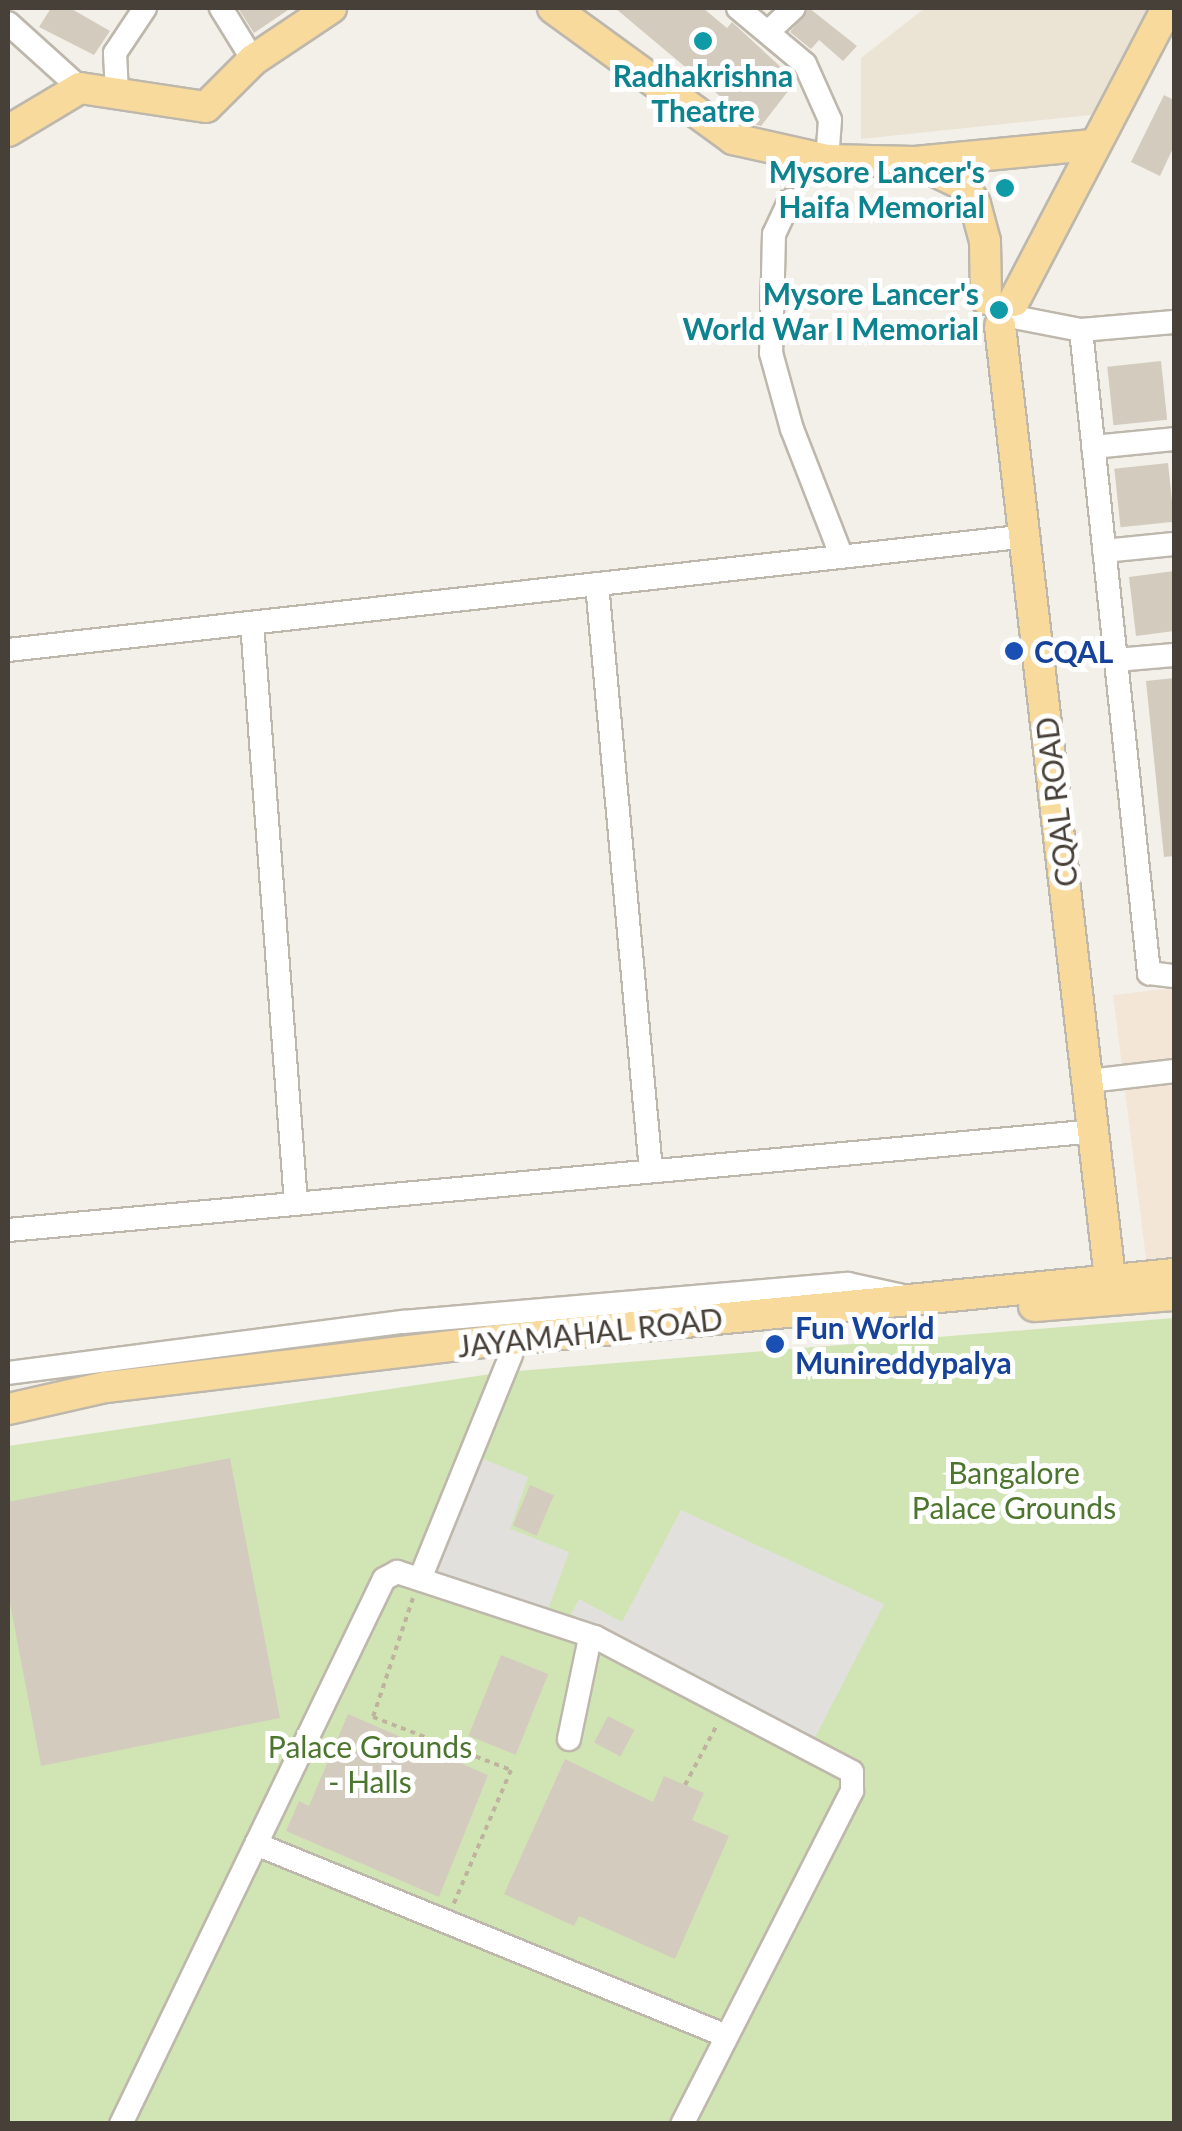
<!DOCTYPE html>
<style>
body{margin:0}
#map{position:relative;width:1182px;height:2131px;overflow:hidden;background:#f3f0e9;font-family:Lato,sans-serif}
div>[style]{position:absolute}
.commercial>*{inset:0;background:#f4e6d6}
.education>*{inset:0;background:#ebe4d4}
.green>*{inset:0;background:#d1e5b4}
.parking>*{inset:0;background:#e2e0dd}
.building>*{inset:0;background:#d4cbbf;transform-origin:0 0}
.path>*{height:4px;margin-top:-2px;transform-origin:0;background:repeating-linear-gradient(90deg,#bfb29e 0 5px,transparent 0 10px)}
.roads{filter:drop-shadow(2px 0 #beb7ac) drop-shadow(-2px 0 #beb7ac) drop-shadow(0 2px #beb7ac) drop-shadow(0 -2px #beb7ac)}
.minor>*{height:22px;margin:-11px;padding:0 11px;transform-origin:11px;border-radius:11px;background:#fff}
.major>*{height:30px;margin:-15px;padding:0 15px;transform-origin:15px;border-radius:15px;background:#f8da9d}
.dots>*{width:28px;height:28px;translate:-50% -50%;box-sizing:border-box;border:5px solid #fff;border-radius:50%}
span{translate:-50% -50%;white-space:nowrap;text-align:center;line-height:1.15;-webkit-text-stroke:10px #fff;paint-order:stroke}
.culture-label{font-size:30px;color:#0d838f;font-weight:700}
.right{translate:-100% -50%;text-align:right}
.transit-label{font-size:30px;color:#164399;font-weight:700}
.left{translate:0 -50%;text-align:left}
.street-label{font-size:30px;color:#474038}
.park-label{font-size:30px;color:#4c752e}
.frame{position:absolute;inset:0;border:10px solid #474038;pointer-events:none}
</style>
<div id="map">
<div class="commercial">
<i style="clip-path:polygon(1174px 988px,1174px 1265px,1147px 1267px,1113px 995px)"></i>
</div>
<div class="education">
<i style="clip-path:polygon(925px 8px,1148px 8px,1091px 115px,861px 139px,861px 58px)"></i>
</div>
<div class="green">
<i style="clip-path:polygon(1174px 1318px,1174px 2123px,8px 2123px,8px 1446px,504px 1372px)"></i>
</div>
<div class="parking">
<i style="clip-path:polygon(478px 1457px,528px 1477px,510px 1529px,569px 1552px,545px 1618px,430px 1574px)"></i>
<i style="clip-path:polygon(681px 1510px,884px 1604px,812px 1743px,571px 1614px,579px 1599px,622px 1622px)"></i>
</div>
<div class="building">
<i style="clip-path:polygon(51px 8px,70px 8px,110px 31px,94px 55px,39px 27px)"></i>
<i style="clip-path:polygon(238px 8px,291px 8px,254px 33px)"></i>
<i style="clip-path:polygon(615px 8px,703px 8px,727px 28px,732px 22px,796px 81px,761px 126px,753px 124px)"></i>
<i style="clip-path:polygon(809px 8px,857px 46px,843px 61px,819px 40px,811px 49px,790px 32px)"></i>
<i style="clip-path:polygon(1164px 95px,1174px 100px,1174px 146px,1160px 176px,1131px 162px)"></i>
<i style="left:1161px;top:361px;width:59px;height:54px;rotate:84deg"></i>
<i style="left:1168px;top:463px;width:59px;height:54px;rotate:84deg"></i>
<i style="clip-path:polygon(1174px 571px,1174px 631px,1136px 636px,1129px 577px)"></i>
<i style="clip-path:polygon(1174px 678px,1174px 856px,1164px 857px,1146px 681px)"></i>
<i style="clip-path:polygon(230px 1458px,280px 1718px,41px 1766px,8px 1593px,8px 1502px)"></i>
<i style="left:530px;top:1485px;width:26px;height:44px;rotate:23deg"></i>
<i style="left:501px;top:1655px;width:51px;height:87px;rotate:22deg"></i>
<i style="clip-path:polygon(348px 1714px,488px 1775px,439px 1897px,286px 1831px,299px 1801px,309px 1806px)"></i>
<i style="left:608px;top:1716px;width:30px;height:30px;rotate:28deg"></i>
<i style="clip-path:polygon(565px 1759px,653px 1802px,664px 1776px,704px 1793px,692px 1820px,729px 1836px,675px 1959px,579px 1916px,574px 1926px,504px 1894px)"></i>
</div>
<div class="path">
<i style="left:413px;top:1598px;width:126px;rotate:108.6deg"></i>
<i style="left:373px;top:1717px;width:148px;rotate:21deg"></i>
<i style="left:511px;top:1770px;width:147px;rotate:113.2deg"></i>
<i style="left:685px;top:1785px;width:70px;rotate:-62deg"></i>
</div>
<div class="roads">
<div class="minor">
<i style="left:221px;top:8px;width:61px;rotate:58.4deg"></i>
<i style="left:738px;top:8px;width:87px;rotate:39.9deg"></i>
<i style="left:805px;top:64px;width:61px;rotate:65.9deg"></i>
<i style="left:830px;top:120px;width:40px;rotate:94.3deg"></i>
<i style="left:8px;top:23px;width:97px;rotate:42.1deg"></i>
<i style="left:768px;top:32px;width:35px;rotate:-43deg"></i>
<i style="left:117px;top:92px;width:39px;rotate:-93deg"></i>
<i style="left:115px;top:53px;width:54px;rotate:-56.3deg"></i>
<i style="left:790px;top:200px;width:38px;rotate:115deg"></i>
<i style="left:774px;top:234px;width:119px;rotate:91.4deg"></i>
<i style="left:771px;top:353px;width:79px;rotate:74.6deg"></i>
<i style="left:792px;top:429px;width:137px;rotate:68.7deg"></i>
<i style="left:1014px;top:317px;width:68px;rotate:11deg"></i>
<i style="left:1081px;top:330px;width:93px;rotate:-4.9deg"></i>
<i style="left:1081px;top:330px;width:647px;rotate:83.96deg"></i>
<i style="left:1149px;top:973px;width:25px;rotate:7deg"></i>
<i style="left:1093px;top:447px;width:81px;rotate:-5.6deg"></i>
<i style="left:1104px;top:551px;width:70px;rotate:-5.7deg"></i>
<i style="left:597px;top:584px;width:589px;rotate:84.74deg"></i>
<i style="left:252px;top:623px;width:582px;rotate:85.66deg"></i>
<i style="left:8px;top:650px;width:1025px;rotate:-6.38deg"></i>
<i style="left:1116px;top:660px;width:58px;rotate:-4.9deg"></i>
<i style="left:1089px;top:1081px;width:86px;rotate:-6.7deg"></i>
<i style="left:8px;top:1230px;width:1091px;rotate:-5.2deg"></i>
<i style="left:8px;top:1373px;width:398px;rotate:-7.4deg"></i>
<i style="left:403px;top:1322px;width:447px;rotate:-4.9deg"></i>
<i style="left:848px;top:1284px;width:56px;rotate:12.3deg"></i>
<i style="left:420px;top:1579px;width:242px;rotate:-67.9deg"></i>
<i style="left:569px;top:1739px;width:94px;rotate:-78.3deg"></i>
<i style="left:256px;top:1844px;width:496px;rotate:22.2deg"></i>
<i style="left:121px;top:2124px;width:605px;rotate:-64.24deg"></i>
<i style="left:384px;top:1579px;width:15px;rotate:-28deg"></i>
<i style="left:397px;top:1572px;width:208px;rotate:18.2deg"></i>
<i style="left:595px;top:1637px;width:290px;rotate:27.7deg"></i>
<i style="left:852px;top:1772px;width:19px;rotate:90deg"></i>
<i style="left:852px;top:1791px;width:374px;rotate:117deg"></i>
</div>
<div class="major">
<i style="left:553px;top:8px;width:223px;rotate:36deg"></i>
<i style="left:733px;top:139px;width:96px;rotate:12.6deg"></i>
<i style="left:827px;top:160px;width:88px;rotate:1.3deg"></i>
<i style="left:915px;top:162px;width:178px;rotate:-5.5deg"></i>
<i style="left:8px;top:131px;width:84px;rotate:-30.8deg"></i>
<i style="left:80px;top:88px;width:127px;rotate:8.6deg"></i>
<i style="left:206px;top:107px;width:66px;rotate:-45deg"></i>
<i style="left:253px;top:60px;width:94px;rotate:-33.7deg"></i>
<i style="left:916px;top:162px;width:53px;rotate:25.6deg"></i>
<i style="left:964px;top:185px;width:22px;rotate:60deg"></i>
<i style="left:975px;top:204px;width:38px;rotate:75deg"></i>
<i style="left:985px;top:241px;width:58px;rotate:89deg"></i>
<i style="left:1014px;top:301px;width:331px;rotate:-62.4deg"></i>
<i style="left:1000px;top:326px;width:976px;rotate:83.41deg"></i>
<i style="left:1034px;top:1306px;width:140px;rotate:-4.5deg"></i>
<i style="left:8px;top:1409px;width:100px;rotate:-12.7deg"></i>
<i style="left:106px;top:1387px;width:388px;rotate:-6.8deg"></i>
<i style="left:491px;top:1341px;width:686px;rotate:-5.6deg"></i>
</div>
</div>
<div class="dots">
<i style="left:703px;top:41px;background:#0f9aa8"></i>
<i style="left:1005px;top:188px;background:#0f9aa8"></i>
<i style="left:999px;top:310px;background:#0f9aa8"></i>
<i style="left:1014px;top:651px;background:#1a4fb4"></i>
<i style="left:775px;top:1344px;background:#1a4fb4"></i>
</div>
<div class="culture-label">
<span style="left:703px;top:92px">Radhakrishna<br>Theatre</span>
<span class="right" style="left:985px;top:188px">Mysore Lancer's<br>Haifa Memorial</span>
<span class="right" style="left:979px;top:310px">Mysore Lancer's<br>World War I Memorial</span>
</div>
<div class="transit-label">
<span class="left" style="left:1034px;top:651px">CQAL</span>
<span class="left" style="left:795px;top:1344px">Fun World<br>Munireddypalya</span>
</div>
<div class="street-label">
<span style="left:1056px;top:802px;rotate:-97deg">CQAL ROAD</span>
<span style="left:590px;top:1332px;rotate:-6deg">JAYAMAHAL ROAD</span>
</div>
<div class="park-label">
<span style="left:1014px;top:1489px">Bangalore<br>Palace Grounds</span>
<span style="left:370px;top:1763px">Palace Grounds<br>- Halls</span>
</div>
<div class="frame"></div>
</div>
